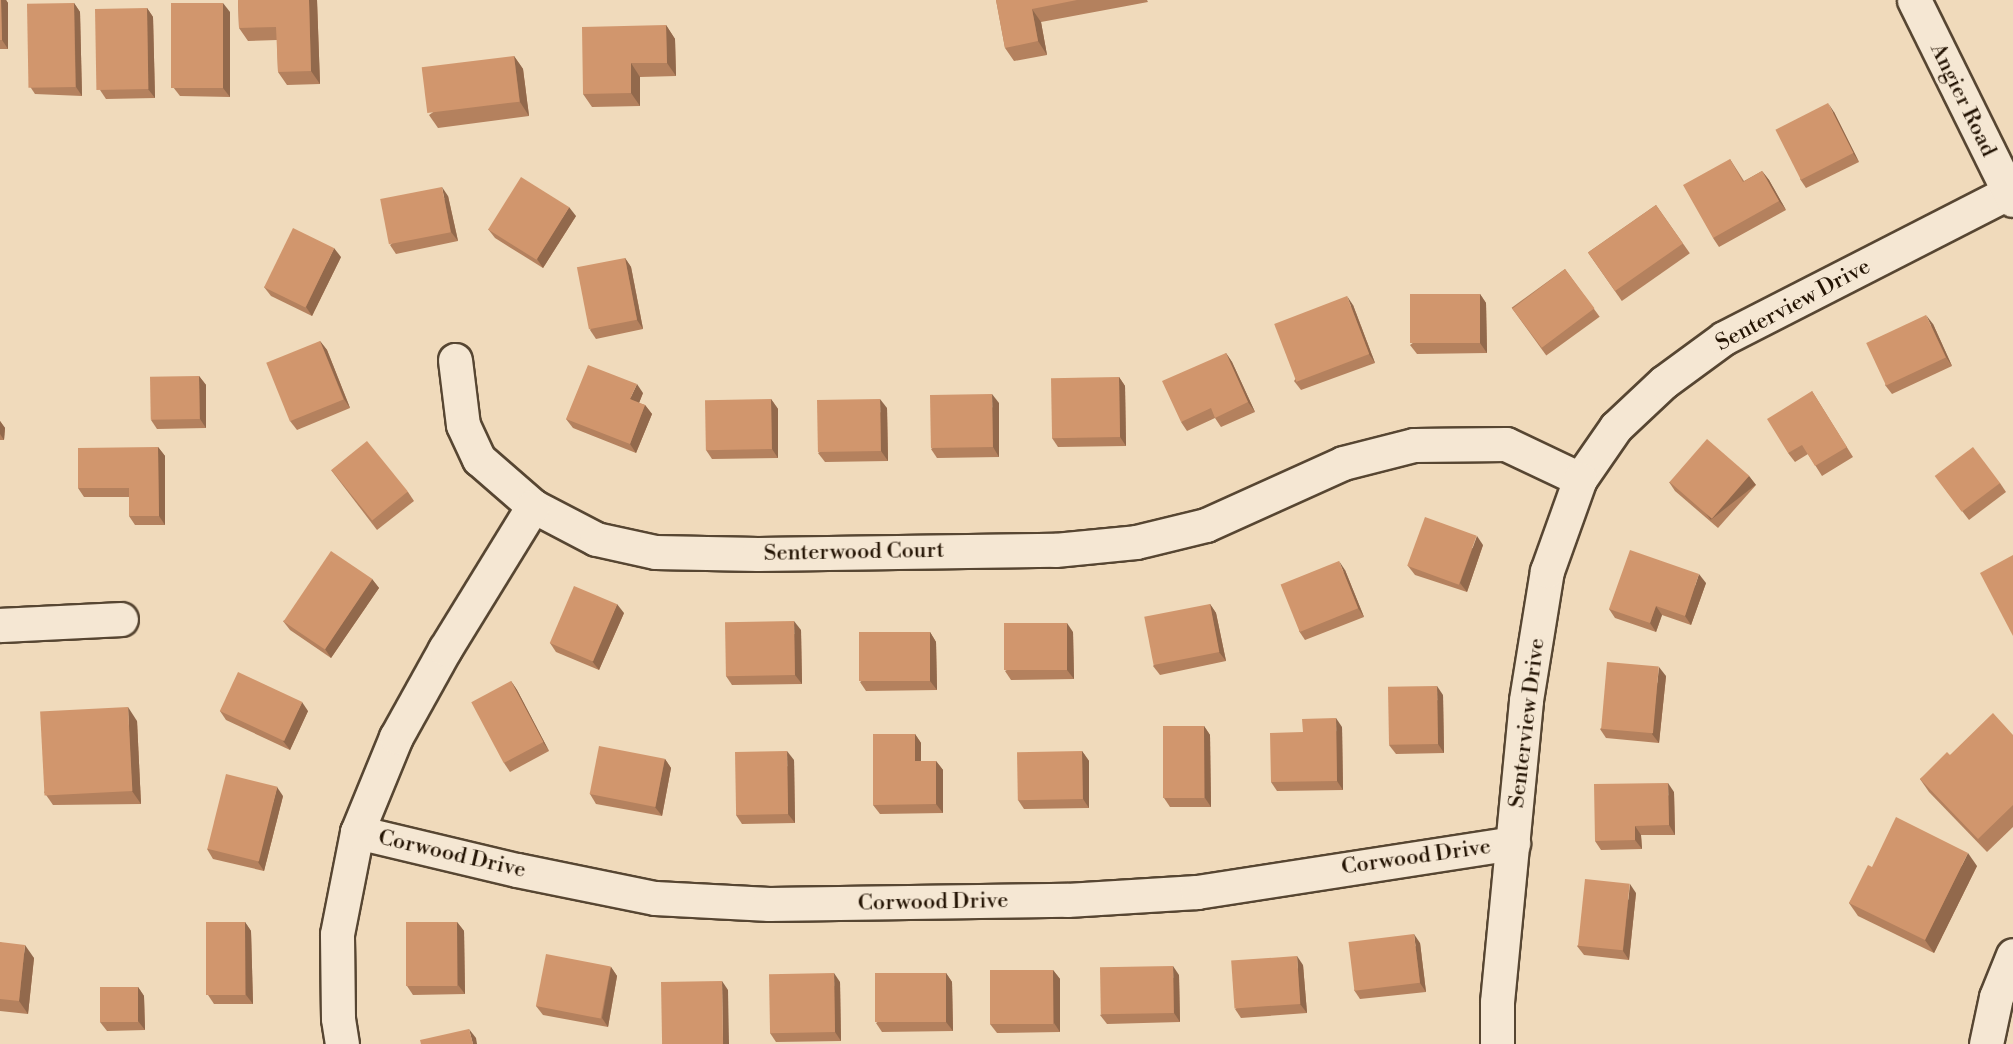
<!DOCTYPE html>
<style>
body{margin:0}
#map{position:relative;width:2013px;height:1044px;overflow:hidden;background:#f0dabb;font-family:"Libre Bodoni",serif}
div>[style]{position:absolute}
.roads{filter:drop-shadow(2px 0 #574632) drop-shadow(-2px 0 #574632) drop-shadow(0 2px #574632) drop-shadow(0 -2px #574632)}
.minor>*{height:33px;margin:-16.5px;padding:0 16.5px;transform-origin:16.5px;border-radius:16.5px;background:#f5e7d3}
.tertiary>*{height:33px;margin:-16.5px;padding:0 16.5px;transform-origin:16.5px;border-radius:16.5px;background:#f5e7d3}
.wall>*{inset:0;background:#b4815e;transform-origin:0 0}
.shaded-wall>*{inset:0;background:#92694c;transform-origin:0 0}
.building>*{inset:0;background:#d1966d;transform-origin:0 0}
span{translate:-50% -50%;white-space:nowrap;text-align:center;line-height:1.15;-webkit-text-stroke:5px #f5e7d3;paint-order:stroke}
.street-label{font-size:22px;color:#241404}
</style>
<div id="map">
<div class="roads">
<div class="minor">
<i style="left:455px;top:360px;width:65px;rotate:83deg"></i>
<i style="left:463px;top:425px;width:38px;rotate:65deg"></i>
<i style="left:479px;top:459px;width:72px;rotate:41deg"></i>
<i style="left:533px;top:506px;width:71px;rotate:27.6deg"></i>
<i style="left:596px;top:539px;width:60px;rotate:12.4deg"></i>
<i style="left:655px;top:552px;width:103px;rotate:1.1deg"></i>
<i style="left:758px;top:554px;width:297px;rotate:-0.8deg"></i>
<i style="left:1055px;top:550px;width:81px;rotate:-5.6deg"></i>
<i style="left:1136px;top:542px;width:72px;rotate:-13.7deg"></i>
<i style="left:1206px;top:525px;width:150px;rotate:-24.3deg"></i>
<i style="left:1343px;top:463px;width:73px;rotate:-14.2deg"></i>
<i style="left:1414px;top:445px;width:92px;rotate:-0.6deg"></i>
<i style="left:1506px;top:444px;width:82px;rotate:25.3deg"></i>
<i style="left:1580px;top:479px;width:63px;rotate:-55.3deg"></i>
<i style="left:1616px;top:427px;width:66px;rotate:-43.2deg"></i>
<i style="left:1664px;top:382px;width:74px;rotate:-36.3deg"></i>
<i style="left:1724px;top:338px;width:320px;rotate:-27.1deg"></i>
<i style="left:0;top:625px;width:121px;rotate:-2.8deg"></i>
<i style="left:357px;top:832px;width:164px;rotate:13.4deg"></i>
<i style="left:517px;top:870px;width:141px;rotate:11.5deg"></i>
<i style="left:655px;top:898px;width:114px;rotate:3deg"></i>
<i style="left:769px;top:904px;width:298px;rotate:-0.8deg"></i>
<i style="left:1067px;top:900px;width:130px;rotate:-3.5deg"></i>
<i style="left:1197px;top:892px;width:320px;rotate:-8.8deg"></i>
<i style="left:342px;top:1044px;width:26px;rotate:-99deg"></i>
<i style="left:338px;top:1018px;width:84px;rotate:-90.7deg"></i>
<i style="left:337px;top:934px;width:104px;rotate:-78.9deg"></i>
<i style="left:357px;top:832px;width:103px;rotate:-67.7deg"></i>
<i style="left:396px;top:737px;width:101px;rotate:-60.9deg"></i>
<i style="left:445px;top:649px;width:168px;rotate:-58.4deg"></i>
<i style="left:1497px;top:1044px;width:42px;rotate:-90deg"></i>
<i style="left:1497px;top:1002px;width:303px;rotate:-84.5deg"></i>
<i style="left:1526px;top:700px;width:131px;rotate:-80.8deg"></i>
<i style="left:1547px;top:571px;width:98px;rotate:-70.3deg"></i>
<i style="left:1986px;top:1044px;width:48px;rotate:-78deg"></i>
<i style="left:1996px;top:997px;width:45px;rotate:-68deg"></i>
</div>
<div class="tertiary">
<i style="left:1914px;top:0;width:223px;rotate:63.7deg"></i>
</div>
</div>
<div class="wall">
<i style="clip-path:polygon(0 0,6px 0,8px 3px,8px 49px,0 49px)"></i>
<i style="clip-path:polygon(238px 0,317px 0,320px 84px,287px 85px,278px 72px,277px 40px,248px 41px,239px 28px)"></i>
<i style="clip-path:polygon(996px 0,1147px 0,1148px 2px,1041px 22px,1047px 55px,1014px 61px,1005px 48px)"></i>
<i style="clip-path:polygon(74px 3px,80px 12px,82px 96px,35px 94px,29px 85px)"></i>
<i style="clip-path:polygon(147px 8px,153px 17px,155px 98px,106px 99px,100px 90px)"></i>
<i style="clip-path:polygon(230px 12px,230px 97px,180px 96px,173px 87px)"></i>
<i style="clip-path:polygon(666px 25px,675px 39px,676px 76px,640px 77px,640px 106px,592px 107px,583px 94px)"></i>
<i style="clip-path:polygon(514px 56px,523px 69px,529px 116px,438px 128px,429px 115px)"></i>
<i style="clip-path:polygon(1834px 112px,1859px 162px,1806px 188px,1800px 179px)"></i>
<i style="clip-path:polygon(1730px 159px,1744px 181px,1762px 171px,1769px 180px,1786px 210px,1719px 247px,1713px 238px)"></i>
<i style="clip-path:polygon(448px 196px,458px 241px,396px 254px,390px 245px)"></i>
<i style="left:1656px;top:205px;width:59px;height:83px;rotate:55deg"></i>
<i style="clip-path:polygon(576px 216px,543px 268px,495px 238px,488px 229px)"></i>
<i style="clip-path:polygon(341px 257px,312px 316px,271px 296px,264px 287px)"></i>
<i style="clip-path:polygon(625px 258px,631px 267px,643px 329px,596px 339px,590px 330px)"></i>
<i style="left:1565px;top:269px;width:59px;height:66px;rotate:54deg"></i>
<i style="clip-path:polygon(1480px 294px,1486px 303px,1487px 353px,1417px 354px,1410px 345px)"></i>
<i style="clip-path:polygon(1353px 305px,1375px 363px,1301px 390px,1294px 381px)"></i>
<i style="clip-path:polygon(1933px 324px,1952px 366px,1892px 394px,1885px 385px)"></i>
<i style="clip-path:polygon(320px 341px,327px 350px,350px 408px,297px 430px,290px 421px)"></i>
<i style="clip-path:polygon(1226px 353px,1232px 362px,1255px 412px,1221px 427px,1215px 418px,1187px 431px,1181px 422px)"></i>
<i style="clip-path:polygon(199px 376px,206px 385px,206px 428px,157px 429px,151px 420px)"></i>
<i style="clip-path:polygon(1119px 377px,1125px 386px,1126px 446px,1058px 447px,1052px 438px)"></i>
<i style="clip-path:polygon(1812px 391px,1853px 457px,1822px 476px,1808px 454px,1795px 462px,1788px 453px)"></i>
<i style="clip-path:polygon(643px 393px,639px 403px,645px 405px,652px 414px,636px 453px,573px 428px,566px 419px)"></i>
<i style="clip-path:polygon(771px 399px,778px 409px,778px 458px,712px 459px,706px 450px)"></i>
<i style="clip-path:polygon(999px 403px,999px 457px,937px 458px,931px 449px)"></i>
<i style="clip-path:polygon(887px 408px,888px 461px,825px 462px,818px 453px)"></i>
<i style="clip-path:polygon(0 421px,5px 428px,4px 440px,0 440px)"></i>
<i style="clip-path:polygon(158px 447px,165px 456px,165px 525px,135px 525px,129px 516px,129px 497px,84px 497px,78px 488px)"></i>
<i style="clip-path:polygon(331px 470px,408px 492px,414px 501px,377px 530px)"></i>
<i style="clip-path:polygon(1749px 476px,1756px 485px,1718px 528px,1675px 491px,1669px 482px)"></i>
<i style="clip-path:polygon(2000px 483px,2006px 492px,1969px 520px,1942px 485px)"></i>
<i style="clip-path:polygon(1483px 545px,1467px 592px,1415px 575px,1408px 566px)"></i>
<i style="clip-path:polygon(1345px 570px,1364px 617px,1305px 640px,1299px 631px)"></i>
<i style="clip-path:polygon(372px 579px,379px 588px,331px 658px,290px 630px,283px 621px)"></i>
<i style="clip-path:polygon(1706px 583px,1691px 625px,1662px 615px,1656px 632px,1615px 618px,1609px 609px)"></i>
<i style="clip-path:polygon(1210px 604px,1216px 613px,1226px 661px,1160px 675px,1153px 666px)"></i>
<i style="clip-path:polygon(624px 613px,599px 670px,556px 652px,550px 643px)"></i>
<i style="clip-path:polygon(801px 630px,802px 684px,732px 685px,726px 676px)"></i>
<i style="clip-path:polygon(930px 632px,936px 642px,937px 690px,866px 691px,860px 682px)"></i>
<i style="clip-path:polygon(1073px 632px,1074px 679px,1011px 680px,1005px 671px)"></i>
<i style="clip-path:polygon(1666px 676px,1659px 743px,1606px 738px,1600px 729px)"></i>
<i style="clip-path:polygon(511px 681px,517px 690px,549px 751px,510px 772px,504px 763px)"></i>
<i style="clip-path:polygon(1443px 695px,1444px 753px,1396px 754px,1389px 745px)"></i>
<i style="clip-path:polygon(220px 711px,308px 711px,290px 750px,226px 720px)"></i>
<i style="clip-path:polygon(137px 721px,141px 804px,53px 805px,44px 792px)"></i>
<i style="clip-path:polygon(1204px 726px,1210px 735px,1211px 807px,1170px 807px,1164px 798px)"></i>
<i style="clip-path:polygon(1342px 727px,1343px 790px,1277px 791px,1271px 782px)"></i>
<i style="clip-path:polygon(915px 734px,921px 743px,921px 761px,936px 761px,943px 770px,943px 813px,880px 814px,873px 805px)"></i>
<i style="clip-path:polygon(2013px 735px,2013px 827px,1987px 852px,1929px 792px,1920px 779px,1950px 755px)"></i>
<i style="clip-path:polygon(1082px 751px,1089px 761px,1089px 808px,1024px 809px,1018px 800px)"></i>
<i style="clip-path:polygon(665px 759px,671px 768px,662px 816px,596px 804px,590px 794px)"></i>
<i style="clip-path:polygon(794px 760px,795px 823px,742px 824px,736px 815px)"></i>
<i style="clip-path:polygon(1674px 792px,1675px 835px,1641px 835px,1642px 849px,1601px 850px,1595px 841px)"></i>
<i style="clip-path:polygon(283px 796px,264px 871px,213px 859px,207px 849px)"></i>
<i style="clip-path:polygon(1977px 866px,1934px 953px,1858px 916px,1849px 903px,1872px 867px)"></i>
<i style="clip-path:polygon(1636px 893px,1629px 960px,1584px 955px,1577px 946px)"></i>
<i style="clip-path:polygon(245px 922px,251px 931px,253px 1004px,214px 1004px,208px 995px)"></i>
<i style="clip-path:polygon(457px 922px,464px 931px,465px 994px,413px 995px,407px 986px)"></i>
<i style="clip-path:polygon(0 942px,34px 958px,28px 1014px,0 1011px)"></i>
<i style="clip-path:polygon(1420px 943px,1426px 992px,1360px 999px,1354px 990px)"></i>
<i style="clip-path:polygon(1303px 965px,1307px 1013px,1241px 1018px,1235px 1009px)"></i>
<i style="clip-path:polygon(611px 967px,617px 976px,608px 1027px,543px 1015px,536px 1006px)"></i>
<i style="clip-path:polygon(1053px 970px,1060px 979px,1060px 1032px,997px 1033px,990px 1024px)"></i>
<i style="clip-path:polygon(946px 973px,952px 982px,953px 1031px,882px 1032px,876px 1023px)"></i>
<i style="clip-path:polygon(1179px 975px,1180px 1022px,1107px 1024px,1100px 1015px)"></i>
<i style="clip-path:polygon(840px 982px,841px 1041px,776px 1042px,770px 1033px)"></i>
<i style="clip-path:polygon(138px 987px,144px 996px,145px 1030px,107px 1031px,100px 1022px)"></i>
</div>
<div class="shaded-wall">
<i style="clip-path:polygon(1px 0,6px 0,8px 3px,8px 49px,2px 40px)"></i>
<i style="clip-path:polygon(309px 0,317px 0,320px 84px,311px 71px)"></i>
<i style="clip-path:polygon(74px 3px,80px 12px,82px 96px,76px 87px)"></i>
<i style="clip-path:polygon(223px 3px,230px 12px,230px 97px,223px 88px)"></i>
<i style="clip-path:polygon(147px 8px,153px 17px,155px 98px,148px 89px)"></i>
<i style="clip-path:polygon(1032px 9px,1041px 22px,1047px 55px,1038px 41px)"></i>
<i style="clip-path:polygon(666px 25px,675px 39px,676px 76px,667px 63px)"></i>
<i style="clip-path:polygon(514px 56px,523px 69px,529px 116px,520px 102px)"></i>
<i style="clip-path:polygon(631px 63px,640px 77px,640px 106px,631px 93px)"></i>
<i style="clip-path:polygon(1828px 103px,1834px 112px,1859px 162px,1853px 153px)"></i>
<i style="clip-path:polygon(1762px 171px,1769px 180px,1786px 210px,1779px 201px)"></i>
<i style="clip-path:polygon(442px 187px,448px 196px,458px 241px,451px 232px)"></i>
<i style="clip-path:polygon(569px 207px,576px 216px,543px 268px,537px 259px)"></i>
<i style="clip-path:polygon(334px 248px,341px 257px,312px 316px,306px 307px)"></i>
<i style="clip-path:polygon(625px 258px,631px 267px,643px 329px,637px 320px)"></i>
<i style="clip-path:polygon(1480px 294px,1486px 303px,1487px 353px,1480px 343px)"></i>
<i style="clip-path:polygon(1347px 296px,1353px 305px,1375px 363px,1369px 354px)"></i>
<i style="clip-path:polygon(1926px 315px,1933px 324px,1952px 366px,1946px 357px)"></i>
<i style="clip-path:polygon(320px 341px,327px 350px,350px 408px,344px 399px)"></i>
<i style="clip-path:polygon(1226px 353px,1232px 362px,1255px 412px,1248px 402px)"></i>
<i style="clip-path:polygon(199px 376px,206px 385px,206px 428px,200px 419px)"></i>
<i style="clip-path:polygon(1119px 377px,1125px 386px,1126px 446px,1120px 437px)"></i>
<i style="clip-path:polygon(637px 384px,643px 393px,637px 408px,630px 399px)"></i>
<i style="clip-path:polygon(992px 394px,999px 403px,999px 457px,993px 447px)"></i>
<i style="clip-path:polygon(771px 399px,778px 409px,778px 458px,772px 449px)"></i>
<i style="clip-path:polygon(880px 399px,887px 408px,888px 461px,881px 451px)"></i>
<i style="clip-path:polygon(645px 405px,652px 414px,636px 453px,630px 444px)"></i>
<i style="clip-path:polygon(0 421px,5px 428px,4px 440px,0 434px)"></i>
<i style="clip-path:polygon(158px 447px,165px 456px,165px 525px,159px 516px)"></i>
<i style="left:1749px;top:476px;width:11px;height:57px;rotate:52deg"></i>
<i style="clip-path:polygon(1477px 536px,1483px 545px,1467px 592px,1460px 583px)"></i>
<i style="clip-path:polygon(1339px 561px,1345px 570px,1364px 617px,1358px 608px)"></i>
<i style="clip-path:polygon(1699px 574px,1706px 583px,1691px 625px,1685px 616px)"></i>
<i style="clip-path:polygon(372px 579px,379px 588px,331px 658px,325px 649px)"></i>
<i style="clip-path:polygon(617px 604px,624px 613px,599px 670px,592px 661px)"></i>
<i style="clip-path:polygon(1210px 604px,1216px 613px,1226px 661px,1219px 652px)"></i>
<i style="clip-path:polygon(1656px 606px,1662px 615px,1656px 632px,1650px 623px)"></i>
<i style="clip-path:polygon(794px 621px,801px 630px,802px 684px,795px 675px)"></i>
<i style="clip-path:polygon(1067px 623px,1073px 632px,1074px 679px,1067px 670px)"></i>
<i style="clip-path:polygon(930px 632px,936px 642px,937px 690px,930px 681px)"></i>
<i style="clip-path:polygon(1659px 667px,1666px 676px,1659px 743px,1652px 734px)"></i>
<i style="clip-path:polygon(511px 681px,517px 690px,549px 751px,543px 742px)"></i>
<i style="clip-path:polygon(1437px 686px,1443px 695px,1444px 753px,1438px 744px)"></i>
<i style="clip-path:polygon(302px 702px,308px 711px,290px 750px,283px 741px)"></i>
<i style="clip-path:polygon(128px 707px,137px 721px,141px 804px,132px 791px)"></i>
<i style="clip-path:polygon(1336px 718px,1342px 727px,1343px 790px,1337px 781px)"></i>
<i style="clip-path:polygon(1204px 726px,1210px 735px,1211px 807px,1205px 798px)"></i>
<i style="clip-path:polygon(915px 734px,921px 743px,921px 770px,915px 761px)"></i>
<i style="clip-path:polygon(787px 751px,794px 760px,795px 823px,788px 814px)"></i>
<i style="clip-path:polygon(1082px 751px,1089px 761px,1089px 808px,1083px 799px)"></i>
<i style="clip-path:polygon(665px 759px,671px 768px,662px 816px,655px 807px)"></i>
<i style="clip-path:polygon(936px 761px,943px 770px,943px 813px,936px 804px)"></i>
<i style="clip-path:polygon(1668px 783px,1674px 792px,1675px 835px,1669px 825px)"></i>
<i style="clip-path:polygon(277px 787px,283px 796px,264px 871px,258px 862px)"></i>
<i style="clip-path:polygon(1635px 826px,1641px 835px,1642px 849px,1635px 840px)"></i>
<i style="clip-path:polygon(1968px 853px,1977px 866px,1934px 953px,1925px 940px)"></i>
<i style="clip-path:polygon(1630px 884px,1636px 893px,1629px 960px,1623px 951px)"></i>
<i style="clip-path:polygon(245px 922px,251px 931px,253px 1004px,246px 995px)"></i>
<i style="clip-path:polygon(457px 922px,464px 931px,465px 994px,458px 985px)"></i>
<i style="clip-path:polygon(1414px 934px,1420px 943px,1426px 992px,1420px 983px)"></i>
<i style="clip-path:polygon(25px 945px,34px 958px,28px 1014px,19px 1001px)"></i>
<i style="clip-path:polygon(1297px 956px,1303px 965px,1307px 1013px,1300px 1004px)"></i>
<i style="clip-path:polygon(1173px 966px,1179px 975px,1180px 1022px,1174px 1013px)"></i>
<i style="clip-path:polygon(611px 967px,617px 976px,608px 1027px,602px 1018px)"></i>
<i style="clip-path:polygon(1053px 970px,1060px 979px,1060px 1032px,1054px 1023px)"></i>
<i style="clip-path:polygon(834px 973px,840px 982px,841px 1041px,835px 1032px)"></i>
<i style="clip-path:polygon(946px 973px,952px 982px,953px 1031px,946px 1022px)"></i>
<i style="clip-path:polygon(722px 981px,728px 990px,729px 1044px,723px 1044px)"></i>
<i style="clip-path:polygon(138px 987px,144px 996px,145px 1030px,138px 1021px)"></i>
<i style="clip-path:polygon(469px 1029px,476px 1038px,477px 1044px,473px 1044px)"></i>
</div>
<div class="building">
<i style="clip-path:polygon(0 0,1px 0,2px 40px,0 40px)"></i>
<i style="clip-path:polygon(238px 0,309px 0,311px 71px,278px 72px,276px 27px,239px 28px)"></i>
<i style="clip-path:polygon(996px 0,1077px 0,1032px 9px,1038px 41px,1005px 48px)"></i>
<i style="left:74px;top:3px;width:84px;height:47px;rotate:89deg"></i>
<i style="left:223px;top:3px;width:85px;height:52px;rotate:90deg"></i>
<i style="left:147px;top:8px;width:81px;height:52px;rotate:89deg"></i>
<i style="clip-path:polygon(666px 25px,667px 63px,631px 63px,631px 93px,583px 94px,582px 27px)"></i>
<i style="left:514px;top:56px;width:46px;height:93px;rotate:83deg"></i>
<i style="left:1828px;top:103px;width:56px;height:59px;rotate:63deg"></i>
<i style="clip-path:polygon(1730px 159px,1743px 182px,1762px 171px,1779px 201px,1713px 238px,1683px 185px)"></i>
<i style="left:521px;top:177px;width:57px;height:62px;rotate:32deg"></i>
<i style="left:442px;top:187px;width:46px;height:63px;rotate:79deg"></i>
<i style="left:1656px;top:205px;width:47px;height:83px;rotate:55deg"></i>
<i style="left:293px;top:228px;width:46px;height:66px;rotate:26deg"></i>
<i style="left:625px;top:258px;width:63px;height:49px;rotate:79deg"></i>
<i style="left:1565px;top:269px;width:49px;height:66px;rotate:53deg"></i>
<i style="left:1480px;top:294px;width:49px;height:70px;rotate:90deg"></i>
<i style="left:1347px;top:296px;width:62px;height:78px;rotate:69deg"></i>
<i style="left:1926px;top:315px;width:47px;height:66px;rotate:65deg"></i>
<i style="left:320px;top:341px;width:63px;height:58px;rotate:68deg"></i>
<i style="clip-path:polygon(1226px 353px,1248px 402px,1215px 418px,1211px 408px,1181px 422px,1162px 381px)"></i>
<i style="clip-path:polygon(588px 365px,637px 384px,630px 399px,645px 405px,630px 444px,566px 419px)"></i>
<i style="left:199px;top:376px;width:43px;height:49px;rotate:89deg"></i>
<i style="left:1119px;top:377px;width:60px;height:68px;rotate:89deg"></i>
<i style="clip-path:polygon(1812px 391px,1847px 447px,1815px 466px,1802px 445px,1788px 453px,1767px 419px)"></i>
<i style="left:992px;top:394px;width:53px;height:62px;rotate:89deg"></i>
<i style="left:771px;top:399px;width:50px;height:66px;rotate:89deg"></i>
<i style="left:880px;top:399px;width:52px;height:63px;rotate:89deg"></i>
<i style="left:1707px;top:439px;width:56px;height:57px;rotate:41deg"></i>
<i style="left:367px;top:441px;width:65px;height:46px;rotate:51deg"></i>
<i style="clip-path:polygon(158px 447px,159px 516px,129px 516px,129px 488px,78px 488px,78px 448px)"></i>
<i style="left:1973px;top:447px;width:45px;height:48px;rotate:53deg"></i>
<i style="left:1425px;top:517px;width:55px;height:52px;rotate:20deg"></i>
<i style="clip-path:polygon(1630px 550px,1699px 574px,1685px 616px,1656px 606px,1650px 623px,1609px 609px)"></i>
<i style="left:331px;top:551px;width:50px;height:85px;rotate:34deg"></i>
<i style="clip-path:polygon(2013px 555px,2013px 636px,1980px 573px)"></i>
<i style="left:1339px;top:561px;width:51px;height:63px;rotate:68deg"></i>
<i style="left:574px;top:586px;width:47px;height:62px;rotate:23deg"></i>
<i style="left:1210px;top:604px;width:49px;height:67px;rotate:79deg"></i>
<i style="left:794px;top:621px;width:54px;height:69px;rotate:89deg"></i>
<i style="left:1067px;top:623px;width:47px;height:63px;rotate:90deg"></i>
<i style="left:930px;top:632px;width:49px;height:71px;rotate:90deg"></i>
<i style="left:1607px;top:662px;width:52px;height:67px;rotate:5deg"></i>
<i style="left:238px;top:672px;width:71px;height:43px;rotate:25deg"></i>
<i style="left:511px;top:681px;width:69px;height:45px;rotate:62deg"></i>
<i style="left:1437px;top:686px;width:58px;height:49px;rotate:89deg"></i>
<i style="left:128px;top:707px;width:84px;height:88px;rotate:87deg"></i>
<i style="clip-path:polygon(1993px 713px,2013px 735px,2013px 805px,1978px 839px,1920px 779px,1947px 752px,1950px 755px)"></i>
<i style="clip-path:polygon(1336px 718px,1337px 781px,1271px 782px,1270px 733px,1303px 732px,1302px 719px)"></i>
<i style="left:1163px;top:726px;width:41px;height:72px"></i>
<i style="clip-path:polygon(873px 734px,915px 734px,915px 761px,936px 761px,936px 804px,873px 805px)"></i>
<i style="left:599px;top:746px;width:67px;height:49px;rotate:11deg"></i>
<i style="left:787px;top:751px;width:63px;height:52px;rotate:89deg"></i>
<i style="left:1082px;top:751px;width:48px;height:65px;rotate:89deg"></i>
<i style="left:226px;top:774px;width:53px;height:77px;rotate:14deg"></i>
<i style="clip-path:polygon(1668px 783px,1669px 825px,1635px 826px,1635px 840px,1595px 841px,1594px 784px)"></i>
<i style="clip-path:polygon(1896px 817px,1968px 853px,1925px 940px,1849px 903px,1868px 865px,1872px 867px)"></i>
<i style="left:1585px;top:879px;width:45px;height:67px;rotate:6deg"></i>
<i style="left:206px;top:922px;width:39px;height:73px"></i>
<i style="left:406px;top:922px;width:51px;height:64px"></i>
<i style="left:1414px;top:934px;width:49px;height:66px;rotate:83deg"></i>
<i style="clip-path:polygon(0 942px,25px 945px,19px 1001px,0 999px)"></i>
<i style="left:546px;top:954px;width:66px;height:53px;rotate:11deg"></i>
<i style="left:1297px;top:956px;width:48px;height:66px;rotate:86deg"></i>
<i style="left:1173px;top:966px;width:47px;height:73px;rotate:89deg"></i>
<i style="left:990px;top:970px;width:63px;height:54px"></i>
<i style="left:834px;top:973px;width:59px;height:65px;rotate:89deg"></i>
<i style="left:946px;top:973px;width:49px;height:71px;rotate:90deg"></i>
<i style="left:722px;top:981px;width:63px;height:61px;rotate:89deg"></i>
<i style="left:100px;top:987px;width:38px;height:35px"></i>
<i style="clip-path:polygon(469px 1029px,473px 1044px,421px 1044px,420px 1040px)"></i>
</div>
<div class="street-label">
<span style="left:1963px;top:100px;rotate:64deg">Angier Road</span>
<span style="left:1793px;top:305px;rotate:-28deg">Senterview Drive</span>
<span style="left:854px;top:552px;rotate:-1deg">Senterwood Court</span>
<span style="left:1527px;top:723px;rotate:-83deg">Senterview Drive</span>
<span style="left:452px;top:854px;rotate:13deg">Corwood Drive</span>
<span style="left:1416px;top:857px;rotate:-8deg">Corwood Drive</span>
<span style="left:933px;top:902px;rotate:-1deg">Corwood Drive</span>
</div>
</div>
